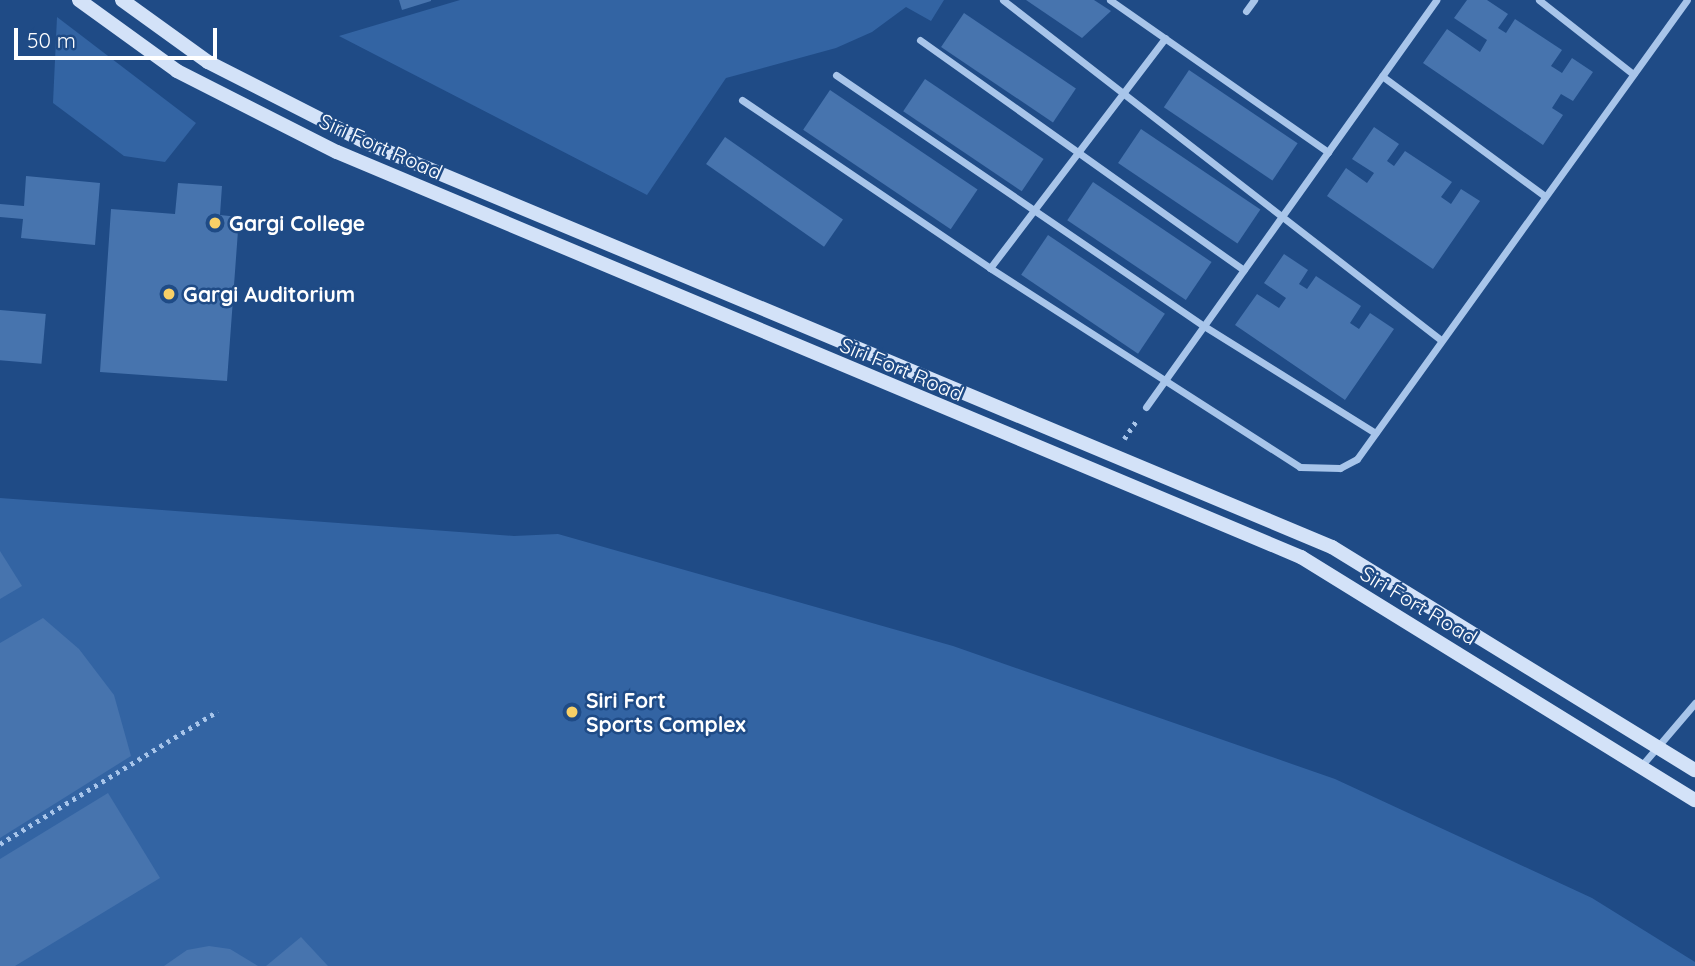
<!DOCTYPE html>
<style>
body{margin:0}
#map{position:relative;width:1695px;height:966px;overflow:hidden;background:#1f4b86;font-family:Quicksand,sans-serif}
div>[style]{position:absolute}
.green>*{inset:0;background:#3364a3}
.building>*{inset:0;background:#4774ae;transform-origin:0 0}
.path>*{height:4.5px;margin-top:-2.25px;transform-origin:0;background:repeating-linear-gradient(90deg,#a8c5ea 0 3.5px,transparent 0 8.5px)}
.street>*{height:7px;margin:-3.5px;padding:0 3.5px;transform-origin:3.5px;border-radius:3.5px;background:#a8c5ea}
.secondary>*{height:14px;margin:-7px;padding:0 7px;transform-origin:7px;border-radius:7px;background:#d3e2f8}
.dots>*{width:19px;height:19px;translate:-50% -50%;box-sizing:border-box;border:4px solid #1f4b86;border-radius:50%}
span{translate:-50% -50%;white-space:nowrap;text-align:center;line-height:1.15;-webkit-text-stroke:5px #1f4b86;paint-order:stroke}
.street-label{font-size:21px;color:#fff}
.poi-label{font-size:21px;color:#fff;font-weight:700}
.left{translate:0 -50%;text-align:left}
.scale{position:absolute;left:14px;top:28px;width:203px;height:32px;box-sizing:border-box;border:4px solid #fff;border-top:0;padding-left:9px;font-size:21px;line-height:24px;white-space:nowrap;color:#fff;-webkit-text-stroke:5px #1f4b86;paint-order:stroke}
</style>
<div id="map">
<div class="green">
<i style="clip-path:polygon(460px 0,944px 0,931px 21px,906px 7px,872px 32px,836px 48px,726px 78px,647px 195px,339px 36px)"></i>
<i style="clip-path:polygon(57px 17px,196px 123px,165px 162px,124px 156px,53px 103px)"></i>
<i style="clip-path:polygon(0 498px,514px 536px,558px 534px,953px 646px,1335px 779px,1592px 898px,1695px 962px,1695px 966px,0 966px)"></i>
</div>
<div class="building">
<i style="clip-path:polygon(399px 0,431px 0,431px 1px,402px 10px)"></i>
<i style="clip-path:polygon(1026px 0,1094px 0,1111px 11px,1082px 38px)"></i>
<i style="clip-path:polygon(1467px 0,1487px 0,1508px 14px,1498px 28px,1506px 33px,1515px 19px,1562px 50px,1551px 66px,1562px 73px,1572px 58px,1593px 72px,1573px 101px,1561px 94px,1552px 108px,1563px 115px,1543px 145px,1423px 63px,1447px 29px,1480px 52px,1487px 40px,1454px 18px)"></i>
<i style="left:964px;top:13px;width:135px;height:41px;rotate:34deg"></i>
<i style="left:1189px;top:70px;width:131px;height:45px;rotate:34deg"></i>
<i style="left:925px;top:79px;width:143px;height:39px;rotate:34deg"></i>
<i style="left:830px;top:90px;width:178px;height:48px;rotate:34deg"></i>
<i style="clip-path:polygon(1374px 127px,1399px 144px,1387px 161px,1394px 166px,1405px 151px,1452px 182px,1441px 197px,1451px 204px,1461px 189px,1480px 201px,1433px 269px,1327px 196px,1346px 168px,1367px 183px,1374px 173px,1352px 159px)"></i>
<i style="left:1141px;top:129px;width:144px;height:41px;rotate:34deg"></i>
<i style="left:725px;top:137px;width:144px;height:33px;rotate:35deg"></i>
<i style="clip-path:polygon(26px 176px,100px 183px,95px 245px,21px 238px,23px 219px,0 217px,0 204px,24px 206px)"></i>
<i style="left:1093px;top:182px;width:143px;height:46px;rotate:34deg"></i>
<i style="clip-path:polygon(178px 183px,222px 186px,220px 215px,239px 217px,227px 381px,100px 372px,111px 209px,175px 214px)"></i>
<i style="left:1048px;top:235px;width:141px;height:48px;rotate:34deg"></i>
<i style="clip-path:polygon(1284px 254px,1308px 270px,1299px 284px,1307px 289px,1316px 276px,1361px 306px,1350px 323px,1359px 329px,1370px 313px,1394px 329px,1345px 400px,1235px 325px,1257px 294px,1279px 308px,1286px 298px,1264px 283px)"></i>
<i style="left:0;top:310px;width:46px;height:50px;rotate:5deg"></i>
<i style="clip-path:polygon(0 551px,22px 586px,0 599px)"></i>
<i style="clip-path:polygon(43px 618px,79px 649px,114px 695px,131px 756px,0 838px,0 643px)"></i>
<i style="clip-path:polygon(108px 793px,160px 878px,15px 966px,0 966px,0 859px)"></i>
<i style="clip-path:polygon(301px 937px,328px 966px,266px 966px)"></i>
<i style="clip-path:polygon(209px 946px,230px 949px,258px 966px,164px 966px,187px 950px)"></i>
</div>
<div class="path">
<i style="left:1124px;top:439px;width:23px;rotate:-56deg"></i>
<i style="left:0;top:844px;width:255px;rotate:-31.4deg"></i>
</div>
<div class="street">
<i style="left:1003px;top:0;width:554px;rotate:37.82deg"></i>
<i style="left:1110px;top:0;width:266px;rotate:34.9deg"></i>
<i style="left:1539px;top:0;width:120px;rotate:38.2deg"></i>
<i style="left:1246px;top:11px;width:14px;rotate:-54deg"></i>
<i style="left:920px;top:40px;width:397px;rotate:35.4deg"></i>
<i style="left:836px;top:75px;width:445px;rotate:34.3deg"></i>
<i style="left:1204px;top:326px;width:202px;rotate:32deg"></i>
<i style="left:1382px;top:76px;width:202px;rotate:36.4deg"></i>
<i style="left:742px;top:100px;width:300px;rotate:34.1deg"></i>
<i style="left:990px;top:268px;width:368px;rotate:32.7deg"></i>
<i style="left:1300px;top:467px;width:40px;rotate:1.4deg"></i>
<i style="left:1340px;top:468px;width:19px;rotate:-28deg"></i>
<i style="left:1357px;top:459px;width:565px;rotate:-54.29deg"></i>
<i style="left:990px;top:268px;width:289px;rotate:-52.7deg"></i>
<i style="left:1146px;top:407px;width:500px;rotate:-54.5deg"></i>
<i style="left:1642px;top:765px;width:82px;rotate:-49.5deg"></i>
</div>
<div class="secondary">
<i style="left:79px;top:0;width:121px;rotate:35.9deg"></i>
<i style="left:177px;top:71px;width:179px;rotate:26.9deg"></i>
<i style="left:337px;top:152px;width:1046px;rotate:22.79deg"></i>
<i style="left:1301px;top:557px;width:463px;rotate:31.7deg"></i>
<i style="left:122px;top:0;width:106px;rotate:35.8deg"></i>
<i style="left:208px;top:62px;width:178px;rotate:27deg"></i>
<i style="left:367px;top:143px;width:1046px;rotate:22.72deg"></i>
<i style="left:1332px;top:547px;width:426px;rotate:31.6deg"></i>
</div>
<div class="dots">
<i style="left:215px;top:223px;background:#f8d067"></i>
<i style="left:169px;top:294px;background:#f8d067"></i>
<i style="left:572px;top:712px;background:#f8d067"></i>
</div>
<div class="street-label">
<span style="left:381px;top:146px;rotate:24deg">Siri Fort Road</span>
<span style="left:902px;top:369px;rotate:23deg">Siri Fort Road</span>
<span style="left:1419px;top:605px;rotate:31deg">Siri Fort Road</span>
</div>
<div class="poi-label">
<span class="left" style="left:229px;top:223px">Gargi College</span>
<span class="left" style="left:183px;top:294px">Gargi Auditorium</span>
<span class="left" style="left:586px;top:712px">Siri Fort<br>Sports Complex</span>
</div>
<div class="scale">50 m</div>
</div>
